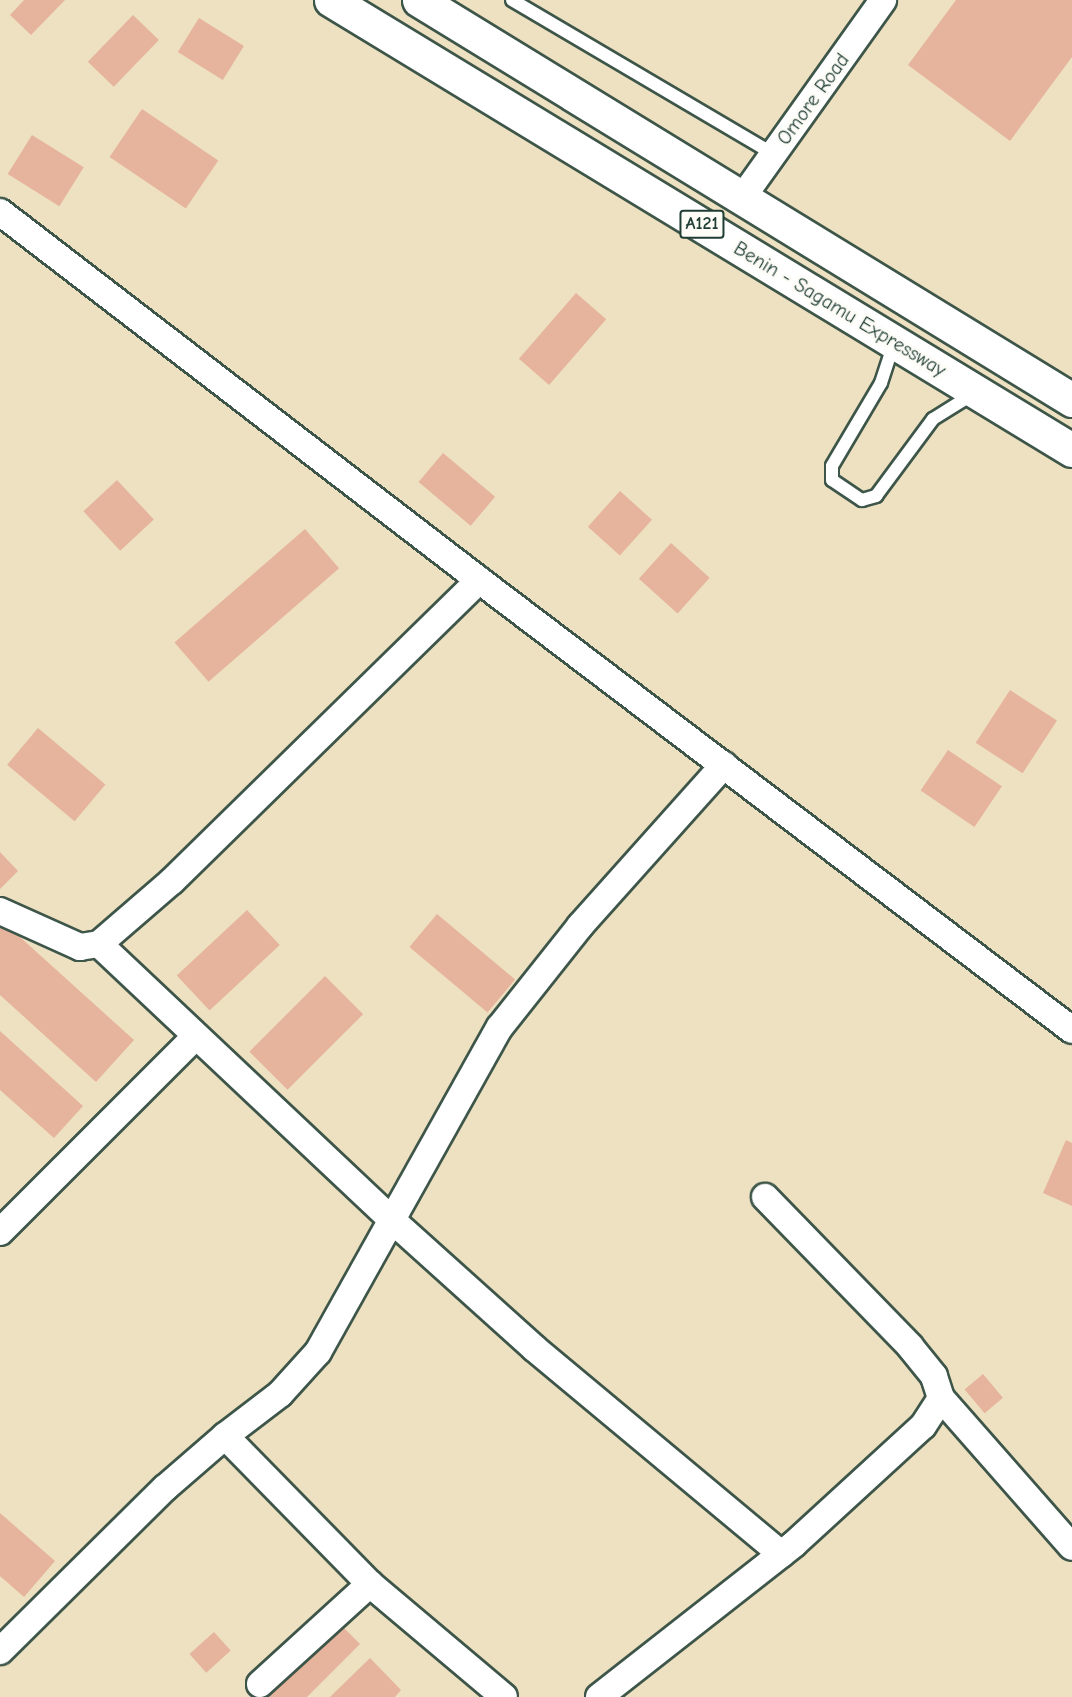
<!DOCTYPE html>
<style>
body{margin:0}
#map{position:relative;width:1072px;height:1697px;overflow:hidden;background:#ede1c1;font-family:"Comic Neue",sans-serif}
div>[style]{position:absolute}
.building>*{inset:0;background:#e6b49c;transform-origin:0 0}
.roads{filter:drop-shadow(2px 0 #3e5649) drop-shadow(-2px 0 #3e5649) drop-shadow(0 2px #3e5649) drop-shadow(0 -2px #3e5649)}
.service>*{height:12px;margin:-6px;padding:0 6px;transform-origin:6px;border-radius:6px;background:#fff}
.minor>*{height:26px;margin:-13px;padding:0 13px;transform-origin:13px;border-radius:13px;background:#fff}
.trunk>*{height:33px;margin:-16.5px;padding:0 16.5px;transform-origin:16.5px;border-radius:16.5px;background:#fff}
span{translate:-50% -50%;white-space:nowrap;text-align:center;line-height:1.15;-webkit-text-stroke:6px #fdfcf7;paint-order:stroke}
.shield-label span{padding:2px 4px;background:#fdfcf7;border:2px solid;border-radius:4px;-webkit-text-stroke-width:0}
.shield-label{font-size:18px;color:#1f3d34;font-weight:700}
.street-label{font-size:20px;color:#1f3d34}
</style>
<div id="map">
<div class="building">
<i style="clip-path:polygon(24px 0,65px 0,31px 35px,10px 15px)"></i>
<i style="clip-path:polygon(956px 0,1072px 0,1072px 57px,1010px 141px,908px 65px)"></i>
<i style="left:133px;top:15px;width:36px;height:65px;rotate:44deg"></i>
<i style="left:199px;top:18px;width:53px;height:40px;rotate:32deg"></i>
<i style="left:142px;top:109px;width:92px;height:58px;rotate:34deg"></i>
<i style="left:32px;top:135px;width:61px;height:46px;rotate:32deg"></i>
<i style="left:576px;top:293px;width:40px;height:87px;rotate:41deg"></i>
<i style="left:443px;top:453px;width:68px;height:38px;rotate:40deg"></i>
<i style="left:117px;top:480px;width:54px;height:46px;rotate:47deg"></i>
<i style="left:620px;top:491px;width:43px;height:48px;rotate:42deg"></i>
<i style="left:305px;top:529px;width:52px;height:173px;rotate:49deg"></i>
<i style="left:671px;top:543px;width:52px;height:48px;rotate:42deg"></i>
<i style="left:1010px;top:690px;width:56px;height:63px;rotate:33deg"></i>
<i style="left:38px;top:728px;width:88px;height:48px;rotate:40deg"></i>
<i style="left:948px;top:750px;width:65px;height:49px;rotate:34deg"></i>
<i style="clip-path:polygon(0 852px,18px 871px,0 889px)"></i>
<i style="left:247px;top:910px;width:48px;height:96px;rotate:47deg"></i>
<i style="left:437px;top:914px;width:102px;height:43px;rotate:40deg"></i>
<i style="clip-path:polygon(0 919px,134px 1040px,96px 1082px,0 995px)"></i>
<i style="left:325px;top:976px;width:54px;height:107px;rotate:45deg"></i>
<i style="clip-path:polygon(0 1031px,83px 1106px,54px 1138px,0 1090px)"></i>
<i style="clip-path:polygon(1066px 1140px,1072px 1143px,1072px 1206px,1043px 1193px)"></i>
<i style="left:983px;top:1374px;width:31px;height:24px;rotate:50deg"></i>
<i style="clip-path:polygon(0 1513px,55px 1561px,24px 1597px,0 1576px)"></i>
<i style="clip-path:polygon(339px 1623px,360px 1644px,307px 1697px,268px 1697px)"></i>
<i style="left:214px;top:1632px;width:25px;height:33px;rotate:48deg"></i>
<i style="clip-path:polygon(370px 1658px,401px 1690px,395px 1697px,330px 1697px)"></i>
</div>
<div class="roads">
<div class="service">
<i style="left:512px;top:0;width:303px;rotate:30.5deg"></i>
<i style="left:894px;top:343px;width:42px;rotate:108deg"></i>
<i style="left:881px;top:383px;width:96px;rotate:120.6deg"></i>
<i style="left:832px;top:466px;width:14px;rotate:90deg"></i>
<i style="left:832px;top:480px;width:36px;rotate:34deg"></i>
<i style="left:862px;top:500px;width:15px;rotate:-16deg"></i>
<i style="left:876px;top:496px;width:96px;rotate:-53.5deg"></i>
<i style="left:933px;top:419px;width:47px;rotate:-32deg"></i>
</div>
<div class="minor">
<i style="left:742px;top:198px;width:243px;rotate:-54.5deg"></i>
<i style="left:0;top:212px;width:604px;rotate:37.53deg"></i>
<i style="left:479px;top:580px;width:744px;rotate:37.19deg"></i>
<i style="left:0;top:911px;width:88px;rotate:24.2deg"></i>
<i style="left:80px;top:947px;width:19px;rotate:-9deg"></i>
<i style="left:99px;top:944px;width:96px;rotate:-40.8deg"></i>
<i style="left:172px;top:881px;width:430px;rotate:-44.4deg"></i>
<i style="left:99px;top:944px;width:403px;rotate:43.3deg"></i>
<i style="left:392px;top:1220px;width:191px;rotate:42deg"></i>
<i style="left:534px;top:1348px;width:322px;rotate:39.8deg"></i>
<i style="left:0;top:1232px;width:277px;rotate:-45deg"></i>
<i style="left:941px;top:1398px;width:198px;rotate:48.7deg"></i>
<i style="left:225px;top:1436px;width:207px;rotate:45.6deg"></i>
<i style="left:370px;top:1584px;width:175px;rotate:40.1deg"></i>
<i style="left:0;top:1651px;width:232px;rotate:-44.7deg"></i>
<i style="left:165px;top:1488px;width:79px;rotate:-40.9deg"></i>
<i style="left:225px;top:1436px;width:69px;rotate:-37.4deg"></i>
<i style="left:280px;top:1394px;width:57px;rotate:-47.9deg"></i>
<i style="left:318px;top:1352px;width:372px;rotate:-60.8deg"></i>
<i style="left:500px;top:1027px;width:129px;rotate:-51.6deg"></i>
<i style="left:580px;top:926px;width:216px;rotate:-48.2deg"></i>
<i style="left:260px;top:1684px;width:149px;rotate:-42.3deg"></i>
<i style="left:599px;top:1697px;width:248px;rotate:-38.1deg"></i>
<i style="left:794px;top:1544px;width:175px;rotate:-42.5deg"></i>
<i style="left:923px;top:1426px;width:33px;rotate:-57deg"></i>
<i style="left:941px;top:1398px;width:23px;rotate:-108deg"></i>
<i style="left:934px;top:1376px;width:38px;rotate:-129deg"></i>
<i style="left:910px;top:1346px;width:208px;rotate:-134.2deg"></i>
</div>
<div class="trunk">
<i style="left:331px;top:0;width:867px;rotate:31.27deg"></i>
<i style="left:419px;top:0;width:766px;rotate:31.49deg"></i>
</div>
</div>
<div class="shield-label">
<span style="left:702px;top:224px">A121</span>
</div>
<div class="street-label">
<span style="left:813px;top:99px;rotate:-54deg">Omore Road</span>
<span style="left:840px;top:309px;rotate:31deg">Benin - Sagamu Expressway</span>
</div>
</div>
